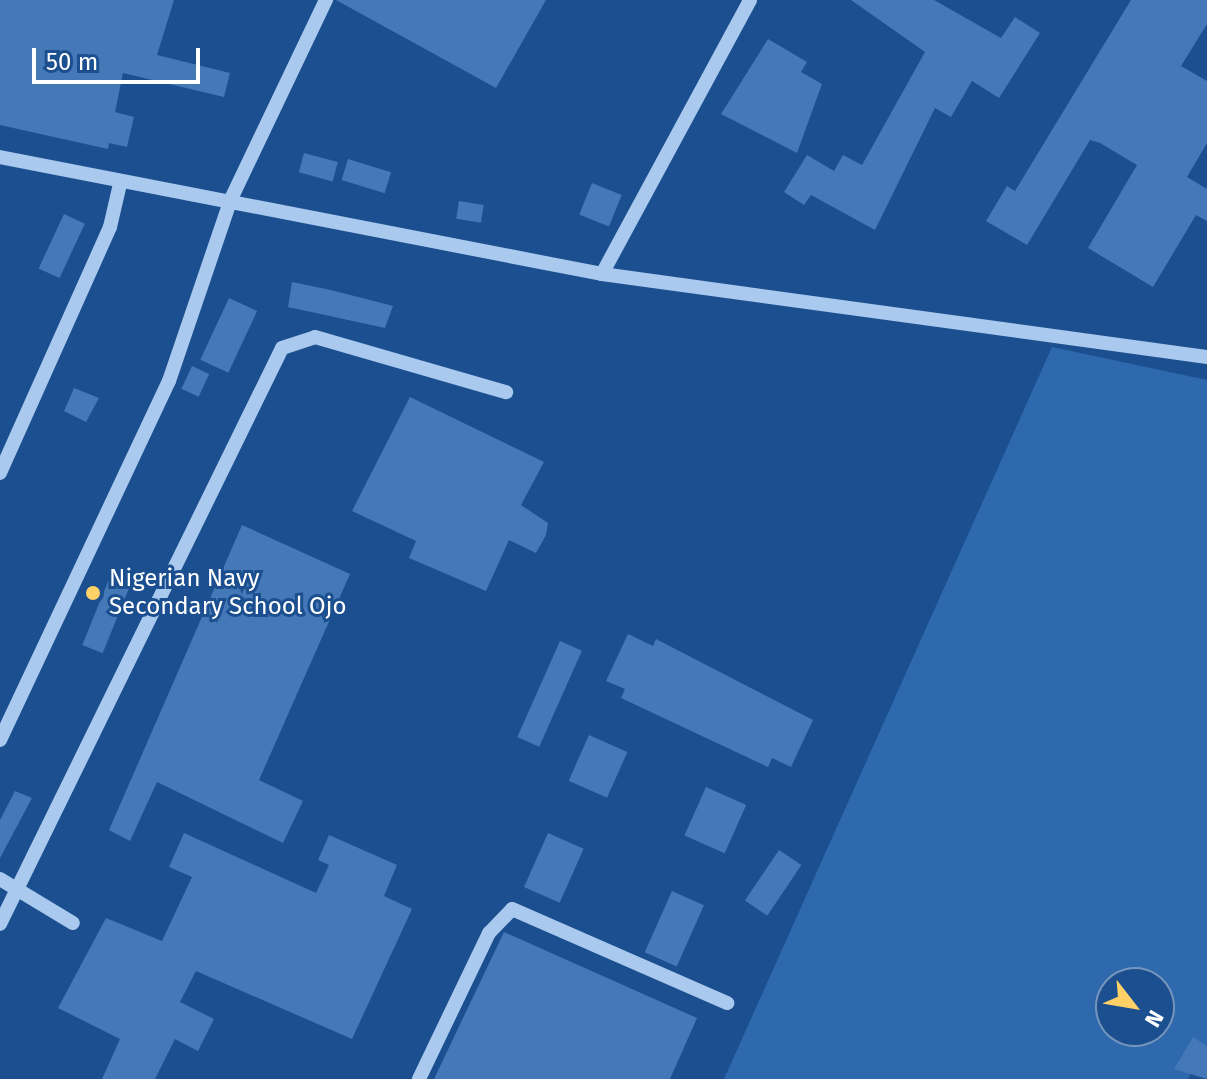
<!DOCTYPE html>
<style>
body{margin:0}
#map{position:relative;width:1207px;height:1079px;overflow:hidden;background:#1b4f8f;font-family:"Fira Sans",sans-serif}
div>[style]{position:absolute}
.green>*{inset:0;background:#2e69ad}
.building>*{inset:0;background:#4478b7;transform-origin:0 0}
.minor>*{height:14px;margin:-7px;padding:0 7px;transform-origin:7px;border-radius:7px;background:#a9c9ee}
.dots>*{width:22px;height:22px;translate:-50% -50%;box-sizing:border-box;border:4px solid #1b4f8f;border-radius:50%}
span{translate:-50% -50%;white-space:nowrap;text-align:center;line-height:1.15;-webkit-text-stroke:6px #1b4f8f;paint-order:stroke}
.poi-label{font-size:24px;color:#fff}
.left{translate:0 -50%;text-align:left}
.north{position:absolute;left:1095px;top:967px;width:80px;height:80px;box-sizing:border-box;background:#1b4f8f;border:2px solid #7695bc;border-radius:50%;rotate:121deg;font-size:22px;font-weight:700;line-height:32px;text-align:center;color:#fff}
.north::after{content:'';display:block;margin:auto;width:28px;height:36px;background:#ffd166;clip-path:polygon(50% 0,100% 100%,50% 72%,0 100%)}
.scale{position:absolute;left:32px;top:48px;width:168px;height:36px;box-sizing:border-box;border:4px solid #fff;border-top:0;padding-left:10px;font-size:24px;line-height:28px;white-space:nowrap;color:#fff;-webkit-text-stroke:6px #1b4f8f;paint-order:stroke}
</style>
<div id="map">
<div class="green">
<i style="clip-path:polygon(evenodd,1052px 347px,1207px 380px,1207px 1044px,1188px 1079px,724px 1079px,1052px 347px,1111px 983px,1159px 983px,1159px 1031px,1111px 1031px,1111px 983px)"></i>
</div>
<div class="building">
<i style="clip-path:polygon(0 0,174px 0,157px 55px,230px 73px,224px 97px,123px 73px,115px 112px,134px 117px,127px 147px,109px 143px,108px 149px,0 125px)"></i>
<i style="clip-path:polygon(336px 0,546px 0,496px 88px)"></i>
<i style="clip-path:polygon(851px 0,934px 0,1001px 38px,1015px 17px,1040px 33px,999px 98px,972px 81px,951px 117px,935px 108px,875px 230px,811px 195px,804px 205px,784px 192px,807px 155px,834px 171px,843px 155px,862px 165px,925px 52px)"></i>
<i style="clip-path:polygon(1131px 0,1207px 0,1207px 24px,1181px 66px,1207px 81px,1207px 143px,1187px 177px,1207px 189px,1207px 221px,1196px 215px,1153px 287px,1088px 248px,1137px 165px,1100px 143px,1090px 140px,1027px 245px,986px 221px,1007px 186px,1015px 191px)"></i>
<i style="clip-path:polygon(768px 39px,807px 62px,801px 72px,822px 84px,797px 153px,721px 114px)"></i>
<i style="left:304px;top:153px;width:35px;height:20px;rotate:15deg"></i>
<i style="left:348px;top:159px;width:45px;height:22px;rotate:17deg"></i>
<i style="left:592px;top:183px;width:32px;height:34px;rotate:22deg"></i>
<i style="left:459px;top:201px;width:25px;height:18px;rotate:9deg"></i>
<i style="left:64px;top:214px;width:23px;height:60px;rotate:25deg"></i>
<i style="clip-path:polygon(292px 282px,331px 290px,393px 306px,385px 328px,288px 307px)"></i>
<i style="left:229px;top:298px;width:31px;height:68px;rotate:25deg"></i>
<i style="left:192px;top:366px;width:19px;height:25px;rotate:25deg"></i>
<i style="clip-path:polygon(74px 388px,99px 398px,86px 422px,64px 411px)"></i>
<i style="clip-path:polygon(410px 397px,544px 462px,521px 505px,548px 523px,546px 535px,536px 553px,509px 540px,486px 591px,409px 558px,416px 541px,352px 511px)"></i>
<i style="clip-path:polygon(242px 525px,350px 574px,259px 780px,303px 801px,283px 843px,157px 782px,130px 841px,109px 830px)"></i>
<i style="left:113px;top:569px;width:22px;height:82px;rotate:22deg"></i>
<i style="clip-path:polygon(628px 634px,653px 646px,656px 639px,813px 720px,791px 767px,772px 758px,768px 767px,621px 698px,625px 689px,606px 681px)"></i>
<i style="left:560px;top:641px;width:24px;height:105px;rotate:24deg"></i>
<i style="left:589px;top:735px;width:42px;height:50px;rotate:24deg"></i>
<i style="left:706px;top:787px;width:44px;height:53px;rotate:24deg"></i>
<i style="clip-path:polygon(15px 791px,32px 798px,0 858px,0 820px)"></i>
<i style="clip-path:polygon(184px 833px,316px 893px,329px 865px,318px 860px,329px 835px,397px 865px,384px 896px,412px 909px,352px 1039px,196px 971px,180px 1002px,214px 1019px,198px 1051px,175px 1039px,155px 1079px,102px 1079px,120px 1039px,58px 1008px,106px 918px,162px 941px,192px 877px,169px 867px)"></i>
<i style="left:548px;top:833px;width:39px;height:59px;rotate:24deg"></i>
<i style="left:779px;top:850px;width:27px;height:61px;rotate:34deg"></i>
<i style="left:672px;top:891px;width:35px;height:67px;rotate:24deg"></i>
<i style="clip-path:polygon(504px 932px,697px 1018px,670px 1079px,434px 1079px)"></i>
<i style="clip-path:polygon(1193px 1037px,1207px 1046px,1207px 1079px,1174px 1069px)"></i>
</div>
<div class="minor">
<i style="left:0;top:157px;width:613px;rotate:11deg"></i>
<i style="left:602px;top:274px;width:611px;rotate:7.81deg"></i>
<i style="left:602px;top:274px;width:311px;rotate:-61.6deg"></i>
<i style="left:0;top:473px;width:269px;rotate:-65.9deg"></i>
<i style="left:110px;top:227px;width:44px;rotate:-76.9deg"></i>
<i style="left:0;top:740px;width:397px;rotate:-64.8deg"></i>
<i style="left:169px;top:381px;width:192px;rotate:-71.2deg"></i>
<i style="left:231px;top:199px;width:221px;rotate:-64.5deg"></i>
<i style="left:0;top:879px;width:85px;rotate:31.1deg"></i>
<i style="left:0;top:924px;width:641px;rotate:-63.91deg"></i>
<i style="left:282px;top:348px;width:35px;rotate:-18deg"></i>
<i style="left:315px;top:337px;width:199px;rotate:16.1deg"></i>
<i style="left:419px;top:1079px;width:162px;rotate:-64.4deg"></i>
<i style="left:489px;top:933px;width:33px;rotate:-46deg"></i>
<i style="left:512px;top:909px;width:235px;rotate:23.6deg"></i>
</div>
<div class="dots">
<i style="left:93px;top:593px;background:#ffd166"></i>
</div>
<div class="poi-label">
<span class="left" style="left:109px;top:593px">Nigerian Navy<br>Secondary School Ojo</span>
</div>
<div class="north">N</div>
<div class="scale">50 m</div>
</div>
